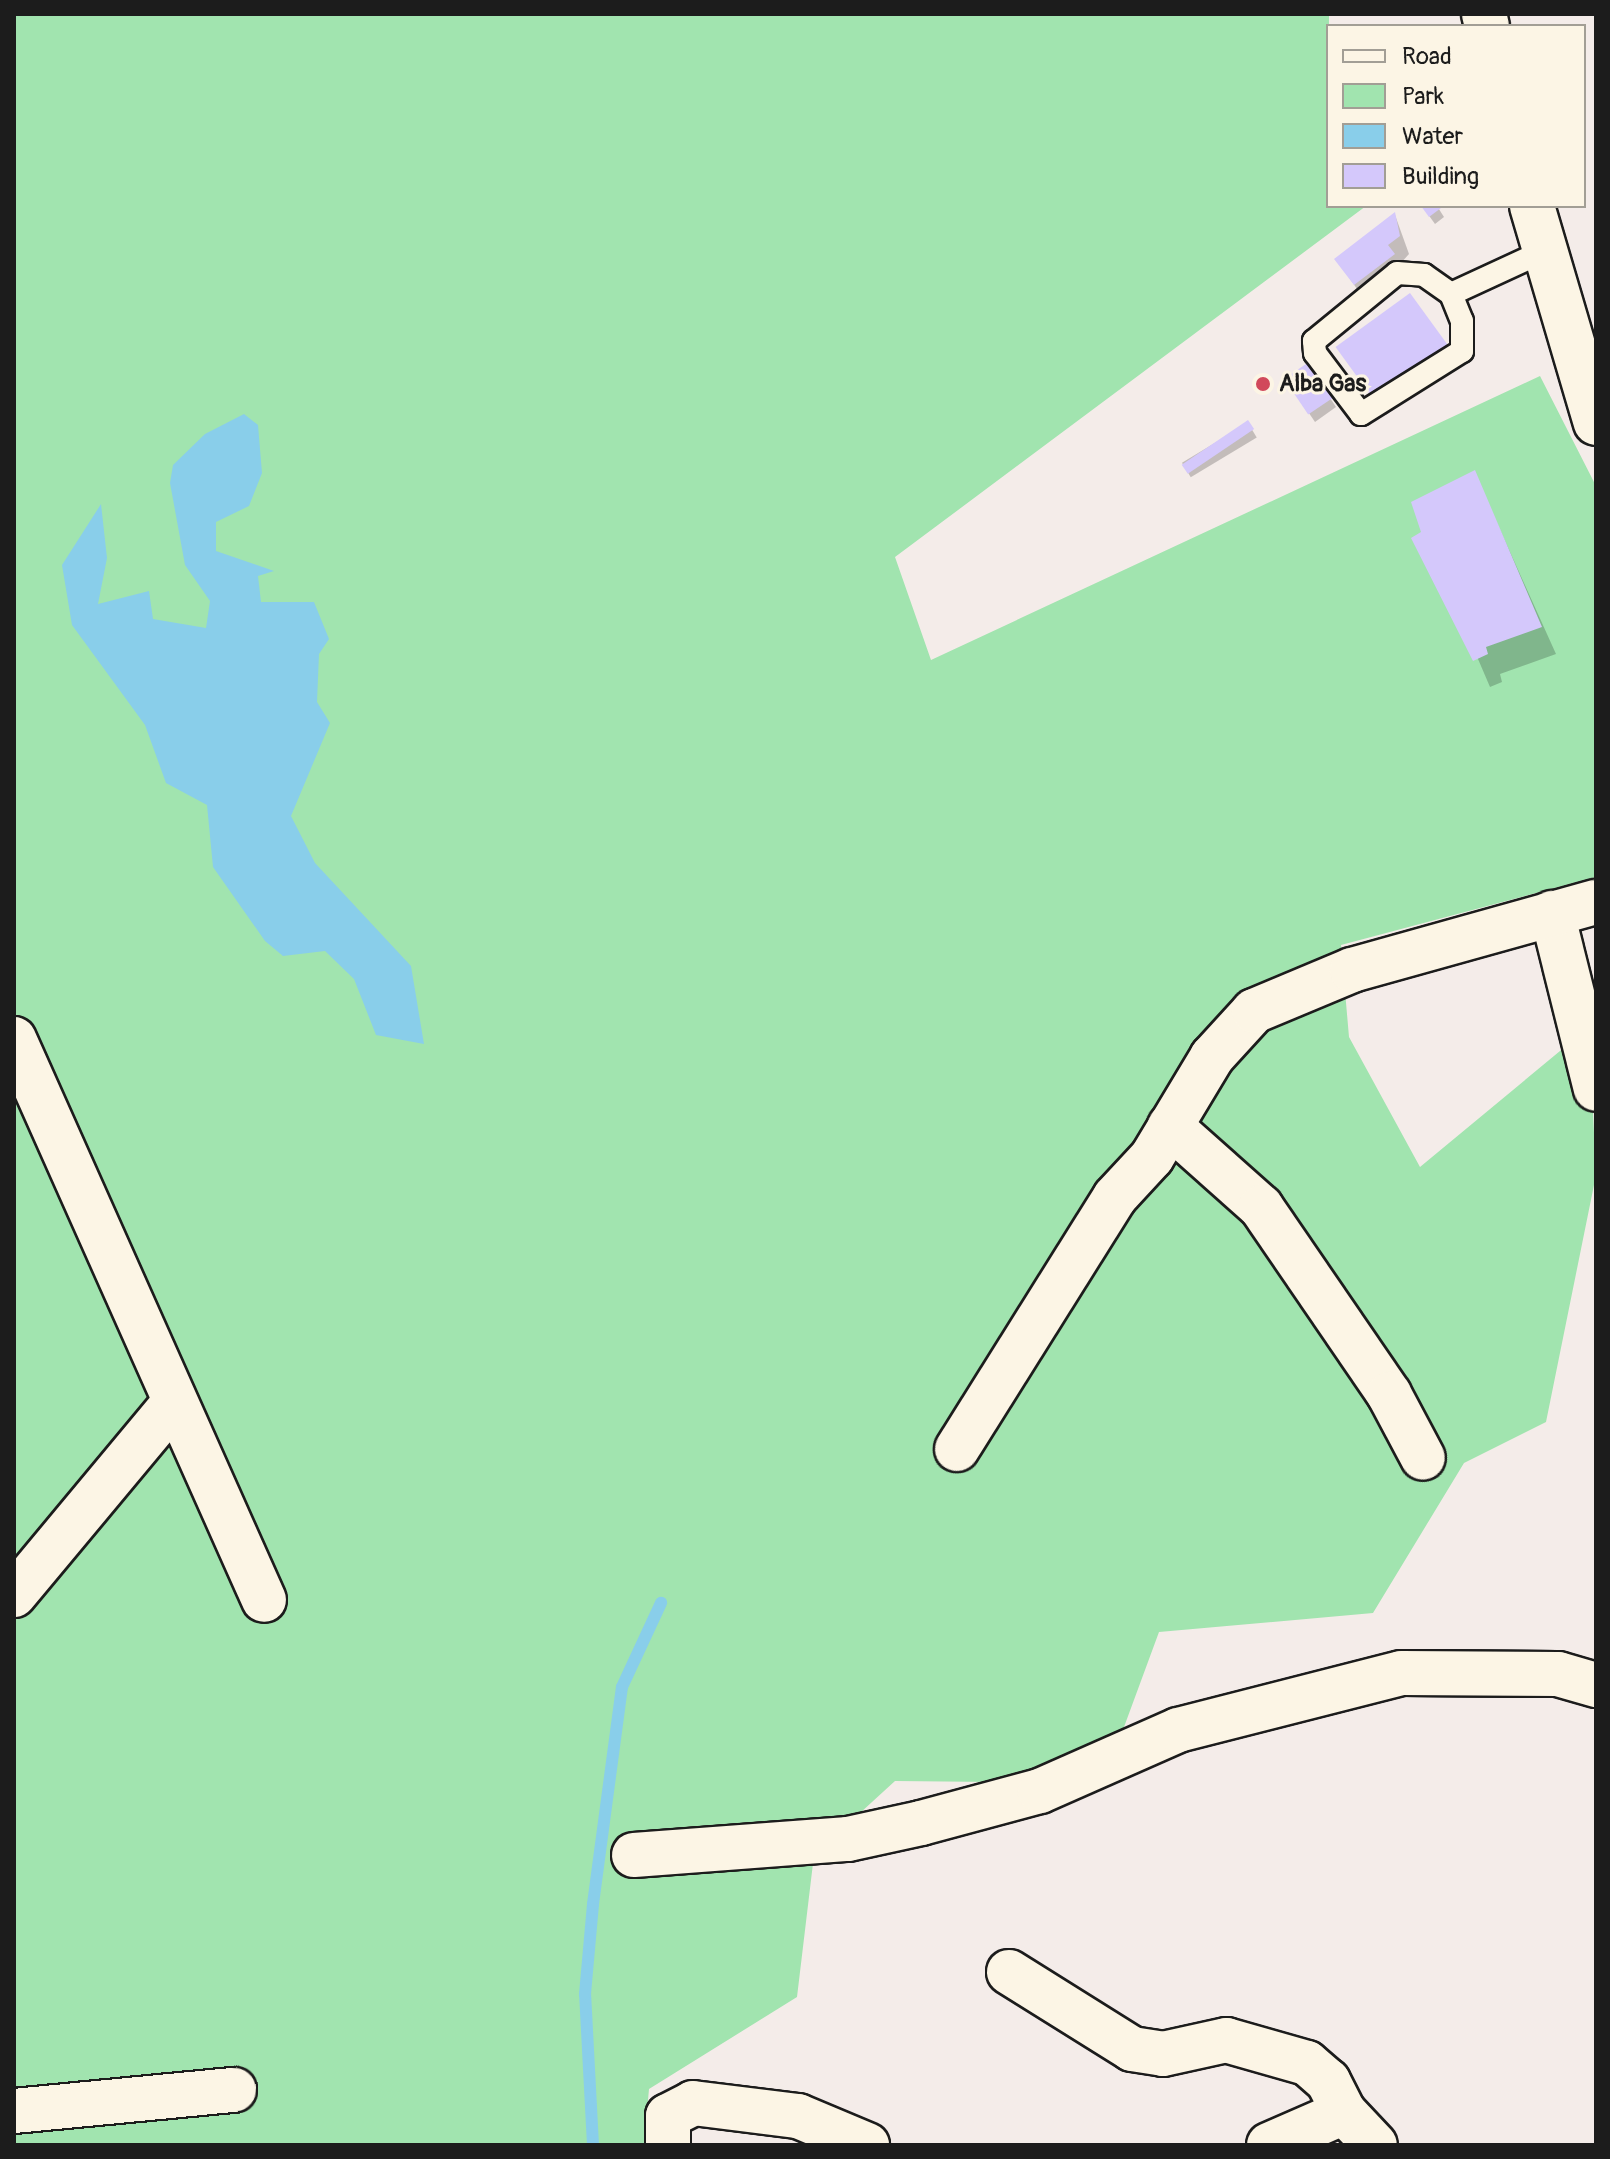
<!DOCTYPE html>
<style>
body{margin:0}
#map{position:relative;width:1610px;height:2159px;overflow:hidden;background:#f4ece9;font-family:Pangolin,sans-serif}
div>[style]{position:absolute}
.green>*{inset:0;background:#a1e4af}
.water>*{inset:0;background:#89ceea}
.shadow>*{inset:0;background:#0003;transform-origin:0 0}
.stream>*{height:12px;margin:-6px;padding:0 6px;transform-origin:6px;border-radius:6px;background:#89ceea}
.building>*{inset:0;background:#d4c8fb;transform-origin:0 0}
.roads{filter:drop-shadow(2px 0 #1c1c1c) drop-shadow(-2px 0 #1c1c1c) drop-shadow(0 2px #1c1c1c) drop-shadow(0 -2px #1c1c1c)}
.lane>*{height:22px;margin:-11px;padding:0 11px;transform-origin:11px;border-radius:11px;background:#fcf5e5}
.street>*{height:44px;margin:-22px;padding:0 22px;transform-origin:22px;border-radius:22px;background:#fcf5e5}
.dots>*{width:22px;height:22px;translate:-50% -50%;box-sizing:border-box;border:4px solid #fcf5e5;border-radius:50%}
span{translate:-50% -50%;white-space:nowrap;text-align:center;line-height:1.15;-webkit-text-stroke:6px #fcf5e5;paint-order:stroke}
.poi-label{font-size:24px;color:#1c1c1c;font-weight:700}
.left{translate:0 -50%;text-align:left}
.frame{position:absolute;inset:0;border:16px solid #1c1c1c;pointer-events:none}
.legend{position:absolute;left:1326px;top:24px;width:260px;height:184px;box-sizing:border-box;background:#fcf5e5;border:2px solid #a29e95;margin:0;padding:10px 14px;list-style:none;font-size:24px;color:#1c1c1c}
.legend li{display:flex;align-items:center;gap:16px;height:40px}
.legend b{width:40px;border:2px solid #a29e95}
</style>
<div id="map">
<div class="green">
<i style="clip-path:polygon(14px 14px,1329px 14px,1328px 206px,1366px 206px,895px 557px,931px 660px,1540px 376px,1596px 486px,1596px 877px,1341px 945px,1349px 1037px,1420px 1167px,1589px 1027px,1596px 1175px,1546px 1422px,1464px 1463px,1373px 1613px,1159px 1632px,1124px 1727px,1074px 1783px,895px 1781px,814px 1855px,797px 1997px,649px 2089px,644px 2145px,14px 2145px)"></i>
</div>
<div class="water">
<i style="clip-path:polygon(244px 414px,258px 425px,262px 473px,249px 506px,216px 522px,216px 551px,274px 571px,258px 576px,261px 602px,314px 602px,329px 639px,319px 654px,317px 702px,330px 723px,291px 816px,315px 863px,411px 966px,424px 1044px,376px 1035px,354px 979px,325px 951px,283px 956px,265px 941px,213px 867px,207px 805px,166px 783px,145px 725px,72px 625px,62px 565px,101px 504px,107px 558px,98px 604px,149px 591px,153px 619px,206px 628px,210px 601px,185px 565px,170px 483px,173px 465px,205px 434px)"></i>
</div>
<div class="shadow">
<i style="clip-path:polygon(1422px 206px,1437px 206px,1444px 217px,1435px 224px)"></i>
<i style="clip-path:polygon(1395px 215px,1409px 254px,1366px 302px,1337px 260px)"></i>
<i style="clip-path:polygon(1446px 346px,1456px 364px,1386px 415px,1339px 348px)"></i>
<i style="clip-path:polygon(1308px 365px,1336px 407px,1315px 422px,1292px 388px)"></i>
<i style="left:1248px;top:423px;width:17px;height:77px;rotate:59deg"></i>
<i style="clip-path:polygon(1474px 472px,1556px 654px,1500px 674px,1502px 682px,1490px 687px,1424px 533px)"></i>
</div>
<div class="stream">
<i style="left:593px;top:2145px;width:151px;rotate:-93deg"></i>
<i style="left:585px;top:1994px;width:90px;rotate:-84.9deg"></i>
<i style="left:593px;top:1904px;width:219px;rotate:-82.4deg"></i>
<i style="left:622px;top:1687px;width:93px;rotate:-65.1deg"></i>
</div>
<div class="building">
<i style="clip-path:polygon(1421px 206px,1439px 206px,1441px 208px,1429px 217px)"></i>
<i style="clip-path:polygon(1395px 212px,1400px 236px,1388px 245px,1395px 254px,1354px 285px,1334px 259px)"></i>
<i style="left:1410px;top:293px;width:64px;height:92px;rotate:54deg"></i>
<i style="left:1309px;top:362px;width:43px;height:30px;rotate:56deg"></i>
<i style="left:1248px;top:420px;width:11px;height:80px;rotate:56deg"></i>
<i style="clip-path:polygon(1475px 470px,1542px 627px,1486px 647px,1488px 654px,1473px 661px,1411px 538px,1421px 532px,1411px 502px)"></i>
</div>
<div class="roads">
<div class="lane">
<i style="left:1397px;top:273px;width:27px;rotate:4deg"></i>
<i style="left:1424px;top:275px;width:33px;rotate:35deg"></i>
<i style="left:1451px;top:294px;width:29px;rotate:68deg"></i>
<i style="left:1462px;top:321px;width:30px;rotate:90deg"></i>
<i style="left:1462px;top:351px;width:119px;rotate:148deg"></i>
<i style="left:1361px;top:414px;width:76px;rotate:-127deg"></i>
<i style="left:1315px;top:353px;width:12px;rotate:-95deg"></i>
<i style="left:1314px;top:341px;width:107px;rotate:-39.3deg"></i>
<i style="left:1451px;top:294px;width:102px;rotate:-24.8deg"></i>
</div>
<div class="street">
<i style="left:1484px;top:14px;width:12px;rotate:76deg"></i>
<i style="left:1532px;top:206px;width:226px;rotate:73.6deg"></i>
<i style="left:1552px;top:913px;width:181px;rotate:76deg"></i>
<i style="left:14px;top:1039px;width:614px;rotate:65.98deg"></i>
<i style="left:1170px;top:1126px;width:122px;rotate:41.7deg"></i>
<i style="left:1261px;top:1207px;width:227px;rotate:55.6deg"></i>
<i style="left:1389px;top:1394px;width:72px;rotate:62deg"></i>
<i style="left:957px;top:1449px;width:297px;rotate:-57.9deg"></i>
<i style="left:1115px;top:1197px;width:54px;rotate:-47.2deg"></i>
<i style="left:1152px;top:1157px;width:117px;rotate:-59deg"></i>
<i style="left:1212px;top:1057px;width:62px;rotate:-47.6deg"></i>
<i style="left:1254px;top:1011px;width:106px;rotate:-22.7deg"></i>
<i style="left:1352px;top:970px;width:253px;rotate:-15.6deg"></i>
<i style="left:14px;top:1595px;width:249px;rotate:-50.2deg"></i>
<i style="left:634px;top:1855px;width:215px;rotate:-4.3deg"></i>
<i style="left:848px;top:1839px;width:75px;rotate:-12.4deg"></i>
<i style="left:921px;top:1823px;width:123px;rotate:-15.1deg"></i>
<i style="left:1040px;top:1791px;width:151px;rotate:-23.8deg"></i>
<i style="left:1178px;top:1730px;width:231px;rotate:-14.3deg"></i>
<i style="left:1402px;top:1673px;width:156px;rotate:0.4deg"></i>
<i style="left:1558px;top:1674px;width:40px;rotate:16deg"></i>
<i style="left:1009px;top:1972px;width:145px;rotate:32deg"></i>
<i style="left:1132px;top:2049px;width:31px;rotate:9deg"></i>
<i style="left:1163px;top:2054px;width:65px;rotate:-12.5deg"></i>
<i style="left:1226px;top:2040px;width:84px;rotate:15.9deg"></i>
<i style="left:1307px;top:2063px;width:28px;rotate:41deg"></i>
<i style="left:1328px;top:2081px;width:35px;rotate:63deg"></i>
<i style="left:14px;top:2111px;width:221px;rotate:-5.5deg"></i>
<i style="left:668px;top:2145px;width:29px;rotate:-90deg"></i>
<i style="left:668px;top:2116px;width:28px;rotate:-27deg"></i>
<i style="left:693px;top:2103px;width:106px;rotate:7.1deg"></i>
<i style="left:798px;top:2116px;width:75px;rotate:22.8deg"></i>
<i style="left:1269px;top:2145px;width:82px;rotate:-23.7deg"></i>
<i style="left:1344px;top:2112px;width:45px;rotate:46.8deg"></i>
</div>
</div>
<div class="dots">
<i style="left:1263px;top:384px;background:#d1495b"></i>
</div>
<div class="poi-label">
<span class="left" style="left:1279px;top:384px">Alba Gas</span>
</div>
<div class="frame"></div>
<ul class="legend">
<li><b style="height:10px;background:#fcf5e5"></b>Road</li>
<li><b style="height:22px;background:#a1e4af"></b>Park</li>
<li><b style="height:22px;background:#89ceea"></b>Water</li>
<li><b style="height:22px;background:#d4c8fb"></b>Building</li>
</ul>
</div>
